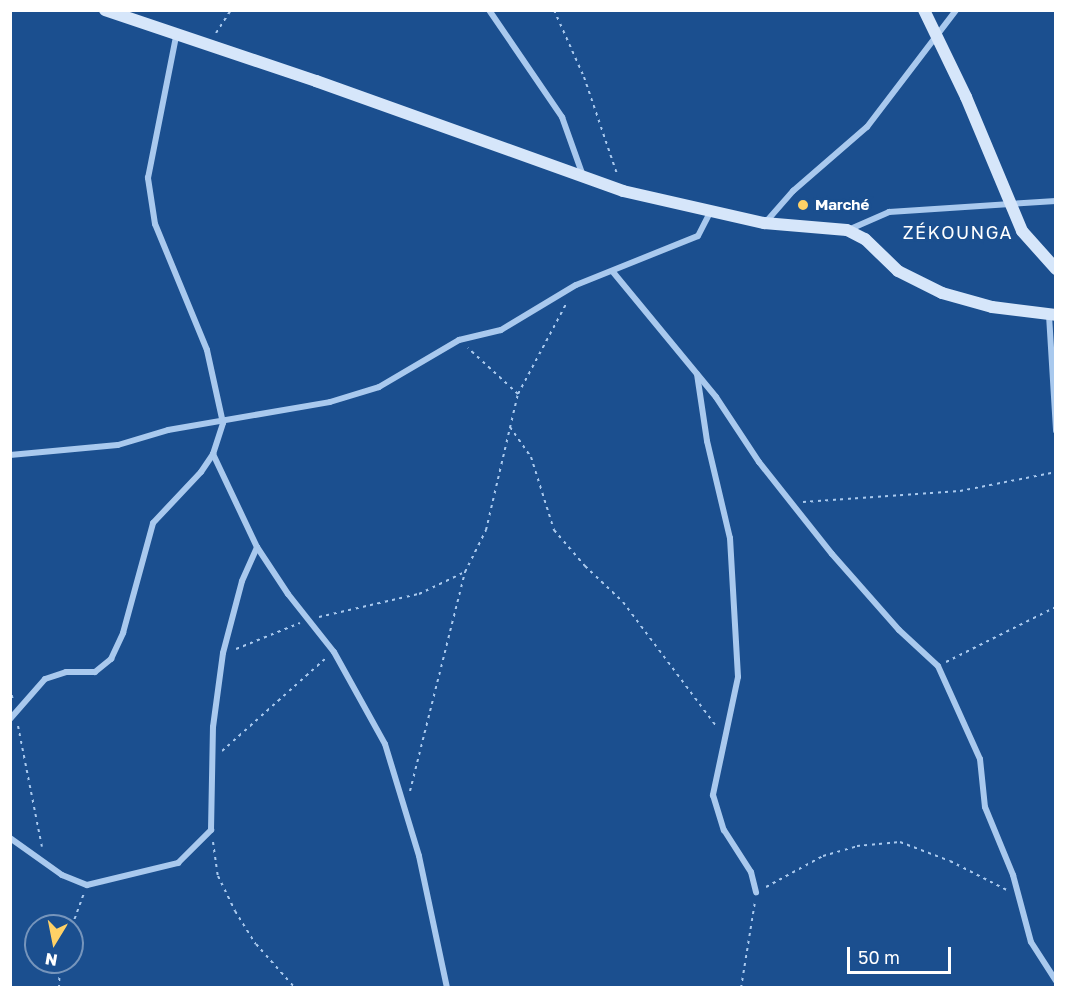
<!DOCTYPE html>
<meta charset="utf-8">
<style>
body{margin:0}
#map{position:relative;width:1066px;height:998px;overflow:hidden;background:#1b4f8f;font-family:"Golos Text",sans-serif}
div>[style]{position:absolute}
.path>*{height:2px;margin-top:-1px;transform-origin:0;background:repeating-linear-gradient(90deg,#a9c9ee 0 3px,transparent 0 7.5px)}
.street>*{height:6px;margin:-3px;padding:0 3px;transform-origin:3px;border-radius:3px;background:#a9c9ee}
.secondary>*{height:12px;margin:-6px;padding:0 6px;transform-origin:6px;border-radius:6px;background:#d6e6fa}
.dots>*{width:16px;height:16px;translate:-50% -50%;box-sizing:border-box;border:3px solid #1b4f8f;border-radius:50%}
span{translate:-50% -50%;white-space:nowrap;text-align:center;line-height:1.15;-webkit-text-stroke:5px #1b4f8f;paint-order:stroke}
.poi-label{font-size:15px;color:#fff;font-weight:700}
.left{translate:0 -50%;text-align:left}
.quarter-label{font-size:18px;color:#fff;letter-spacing:1.5px}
.frame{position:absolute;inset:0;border:12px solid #fff;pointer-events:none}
.north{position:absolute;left:24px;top:914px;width:60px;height:60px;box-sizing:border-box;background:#1b4f8f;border:2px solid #7695bc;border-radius:50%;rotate:190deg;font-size:16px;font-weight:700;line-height:24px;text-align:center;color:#fff}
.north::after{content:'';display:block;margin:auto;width:21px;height:27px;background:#ffd166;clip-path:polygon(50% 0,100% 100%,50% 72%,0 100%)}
.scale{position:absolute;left:847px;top:947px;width:104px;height:27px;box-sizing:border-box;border:3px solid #fff;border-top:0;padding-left:8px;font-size:18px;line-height:21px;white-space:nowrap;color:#fff;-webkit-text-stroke:4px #1b4f8f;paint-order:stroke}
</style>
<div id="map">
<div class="path">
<i style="left:554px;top:10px;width:73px;rotate:65.9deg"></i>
<i style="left:584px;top:77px;width:102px;rotate:71.2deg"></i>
<i style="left:216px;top:33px;width:27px;rotate:-57deg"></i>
<i style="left:518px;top:394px;width:102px;rotate:-61.9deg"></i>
<i style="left:510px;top:427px;width:37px;rotate:55deg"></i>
<i style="left:531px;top:457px;width:77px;rotate:72.5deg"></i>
<i style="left:554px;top:530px;width:48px;rotate:49.3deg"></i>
<i style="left:585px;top:566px;width:52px;rotate:43.5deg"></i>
<i style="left:623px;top:602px;width:156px;rotate:53.1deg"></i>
<i style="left:803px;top:502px;width:157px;rotate:-4deg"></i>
<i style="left:960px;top:491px;width:98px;rotate:-11.2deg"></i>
<i style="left:319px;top:617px;width:103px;rotate:-13deg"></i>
<i style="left:419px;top:594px;width:51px;rotate:-25.6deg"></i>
<i style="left:236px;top:649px;width:69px;rotate:-22.1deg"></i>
<i style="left:946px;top:662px;width:123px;rotate:-26.6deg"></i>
<i style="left:10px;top:688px;width:12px;rotate:76deg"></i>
<i style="left:18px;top:726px;width:123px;rotate:78.8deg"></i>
<i style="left:222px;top:751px;width:141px;rotate:-41.8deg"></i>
<i style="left:410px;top:791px;width:226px;rotate:-75.9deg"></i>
<i style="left:465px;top:572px;width:47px;rotate:-63.4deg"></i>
<i style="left:486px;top:530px;width:140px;rotate:-76.8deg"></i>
<i style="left:518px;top:394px;width:68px;rotate:-137.4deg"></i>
<i style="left:213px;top:842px;width:34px;rotate:82deg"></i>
<i style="left:218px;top:876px;width:39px;rotate:64deg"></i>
<i style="left:235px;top:911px;width:39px;rotate:58deg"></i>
<i style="left:256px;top:944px;width:59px;rotate:48.4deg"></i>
<i style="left:766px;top:887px;width:65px;rotate:-28.5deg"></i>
<i style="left:823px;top:856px;width:35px;rotate:-16deg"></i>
<i style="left:857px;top:846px;width:43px;rotate:-5.3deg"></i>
<i style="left:900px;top:842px;width:53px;rotate:20.8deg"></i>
<i style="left:950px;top:861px;width:64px;rotate:27deg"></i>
<i style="left:72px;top:926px;width:35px;rotate:-70deg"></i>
<i style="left:59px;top:988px;width:26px;rotate:-88deg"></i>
<i style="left:741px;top:988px;width:87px;rotate:-80.8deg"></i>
</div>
<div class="street">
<i style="left:489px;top:10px;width:130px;rotate:55.7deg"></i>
<i style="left:562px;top:117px;width:63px;rotate:70.4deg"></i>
<i style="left:765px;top:223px;width:43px;rotate:-48.8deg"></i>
<i style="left:793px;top:191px;width:98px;rotate:-40.9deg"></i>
<i style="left:867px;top:127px;width:147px;rotate:-52.7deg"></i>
<i style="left:848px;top:230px;width:45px;rotate:-23.7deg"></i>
<i style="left:889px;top:212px;width:167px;rotate:-3.8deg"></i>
<i style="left:613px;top:272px;width:162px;rotate:50.5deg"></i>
<i style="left:716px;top:397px;width:78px;rotate:56.5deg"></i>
<i style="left:759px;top:462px;width:117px;rotate:51.6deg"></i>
<i style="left:832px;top:554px;width:101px;rotate:48.6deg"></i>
<i style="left:899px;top:630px;width:53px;rotate:42.7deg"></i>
<i style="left:938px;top:666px;width:102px;rotate:65.7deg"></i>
<i style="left:980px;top:759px;width:48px;rotate:84.1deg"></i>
<i style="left:985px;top:807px;width:74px;rotate:67.6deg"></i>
<i style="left:1013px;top:875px;width:69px;rotate:75deg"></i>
<i style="left:1031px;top:942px;width:46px;rotate:57.3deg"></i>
<i style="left:1049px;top:315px;width:116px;rotate:86.5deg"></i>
<i style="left:697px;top:374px;width:68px;rotate:81.5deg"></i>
<i style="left:707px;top:441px;width:100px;rotate:76.7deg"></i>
<i style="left:730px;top:538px;width:139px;rotate:86.7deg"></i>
<i style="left:738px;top:677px;width:121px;rotate:102deg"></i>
<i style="left:713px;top:795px;width:37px;rotate:73deg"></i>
<i style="left:724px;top:830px;width:50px;rotate:57.3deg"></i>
<i style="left:751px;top:872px;width:21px;rotate:76deg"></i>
<i style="left:213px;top:454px;width:103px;rotate:64.7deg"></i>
<i style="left:257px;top:547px;width:56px;rotate:56.6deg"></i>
<i style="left:288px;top:594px;width:74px;rotate:51.6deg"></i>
<i style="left:334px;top:652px;width:105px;rotate:61deg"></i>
<i style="left:385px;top:744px;width:117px;rotate:73.1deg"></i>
<i style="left:419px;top:856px;width:135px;rotate:78deg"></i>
<i style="left:10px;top:455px;width:108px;rotate:-5.3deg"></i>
<i style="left:118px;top:445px;width:52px;rotate:-16.7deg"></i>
<i style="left:168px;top:430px;width:164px;rotate:-9.8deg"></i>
<i style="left:330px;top:402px;width:51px;rotate:-17deg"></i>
<i style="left:379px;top:387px;width:93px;rotate:-30.4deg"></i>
<i style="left:459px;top:340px;width:43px;rotate:-13.4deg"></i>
<i style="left:501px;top:330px;width:87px;rotate:-31deg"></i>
<i style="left:576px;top:285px;width:131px;rotate:-21.9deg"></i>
<i style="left:698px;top:236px;width:28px;rotate:-63deg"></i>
<i style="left:10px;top:719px;width:53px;rotate:-48.8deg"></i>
<i style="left:45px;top:679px;width:22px;rotate:-18deg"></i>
<i style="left:66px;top:672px;width:29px"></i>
<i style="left:95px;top:672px;width:21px;rotate:-39deg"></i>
<i style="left:111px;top:659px;width:29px;rotate:-65deg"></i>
<i style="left:123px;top:633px;width:114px;rotate:-74.7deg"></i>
<i style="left:153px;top:523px;width:70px;rotate:-46.7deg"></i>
<i style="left:201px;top:472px;width:22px;rotate:-56deg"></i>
<i style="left:213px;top:454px;width:33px;rotate:-72deg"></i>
<i style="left:223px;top:423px;width:75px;rotate:-102.4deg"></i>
<i style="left:207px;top:350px;width:136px;rotate:-112.4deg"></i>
<i style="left:155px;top:224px;width:47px;rotate:-98.7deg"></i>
<i style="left:148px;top:178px;width:144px;rotate:-78.8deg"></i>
<i style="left:10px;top:838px;width:64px;rotate:35.4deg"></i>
<i style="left:62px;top:875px;width:27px;rotate:22deg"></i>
<i style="left:87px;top:885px;width:94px;rotate:-13.6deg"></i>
<i style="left:178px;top:863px;width:47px;rotate:-45deg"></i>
<i style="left:211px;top:830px;width:103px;rotate:-88.9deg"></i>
<i style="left:213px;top:727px;width:75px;rotate:-82.3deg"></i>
<i style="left:223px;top:653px;width:74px;rotate:-75.2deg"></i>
<i style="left:242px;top:581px;width:37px;rotate:-66deg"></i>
</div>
<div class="secondary">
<i style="left:105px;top:10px;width:223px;rotate:18.6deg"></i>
<i style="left:316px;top:81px;width:326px;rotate:19.7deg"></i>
<i style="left:623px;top:191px;width:145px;rotate:12.8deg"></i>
<i style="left:764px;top:223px;width:83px;rotate:4.8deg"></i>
<i style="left:847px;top:230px;width:20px;rotate:27deg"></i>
<i style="left:865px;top:239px;width:46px;rotate:44.1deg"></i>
<i style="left:898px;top:271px;width:49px;rotate:26.6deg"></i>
<i style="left:942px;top:293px;width:52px;rotate:15.6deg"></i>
<i style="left:992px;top:307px;width:64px;rotate:7.1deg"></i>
<i style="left:924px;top:10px;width:97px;rotate:64.2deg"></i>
<i style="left:966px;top:97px;width:145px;rotate:67.3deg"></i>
<i style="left:1022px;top:231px;width:51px;rotate:48.2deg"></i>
</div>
<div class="dots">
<i style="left:803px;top:205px;background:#ffd166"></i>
</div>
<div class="poi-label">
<span class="left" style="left:815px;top:205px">Marché</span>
</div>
<div class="quarter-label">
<span style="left:958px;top:232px">ZÉKOUNGA</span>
</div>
<div class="frame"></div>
<div class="north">N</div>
<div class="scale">50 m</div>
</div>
